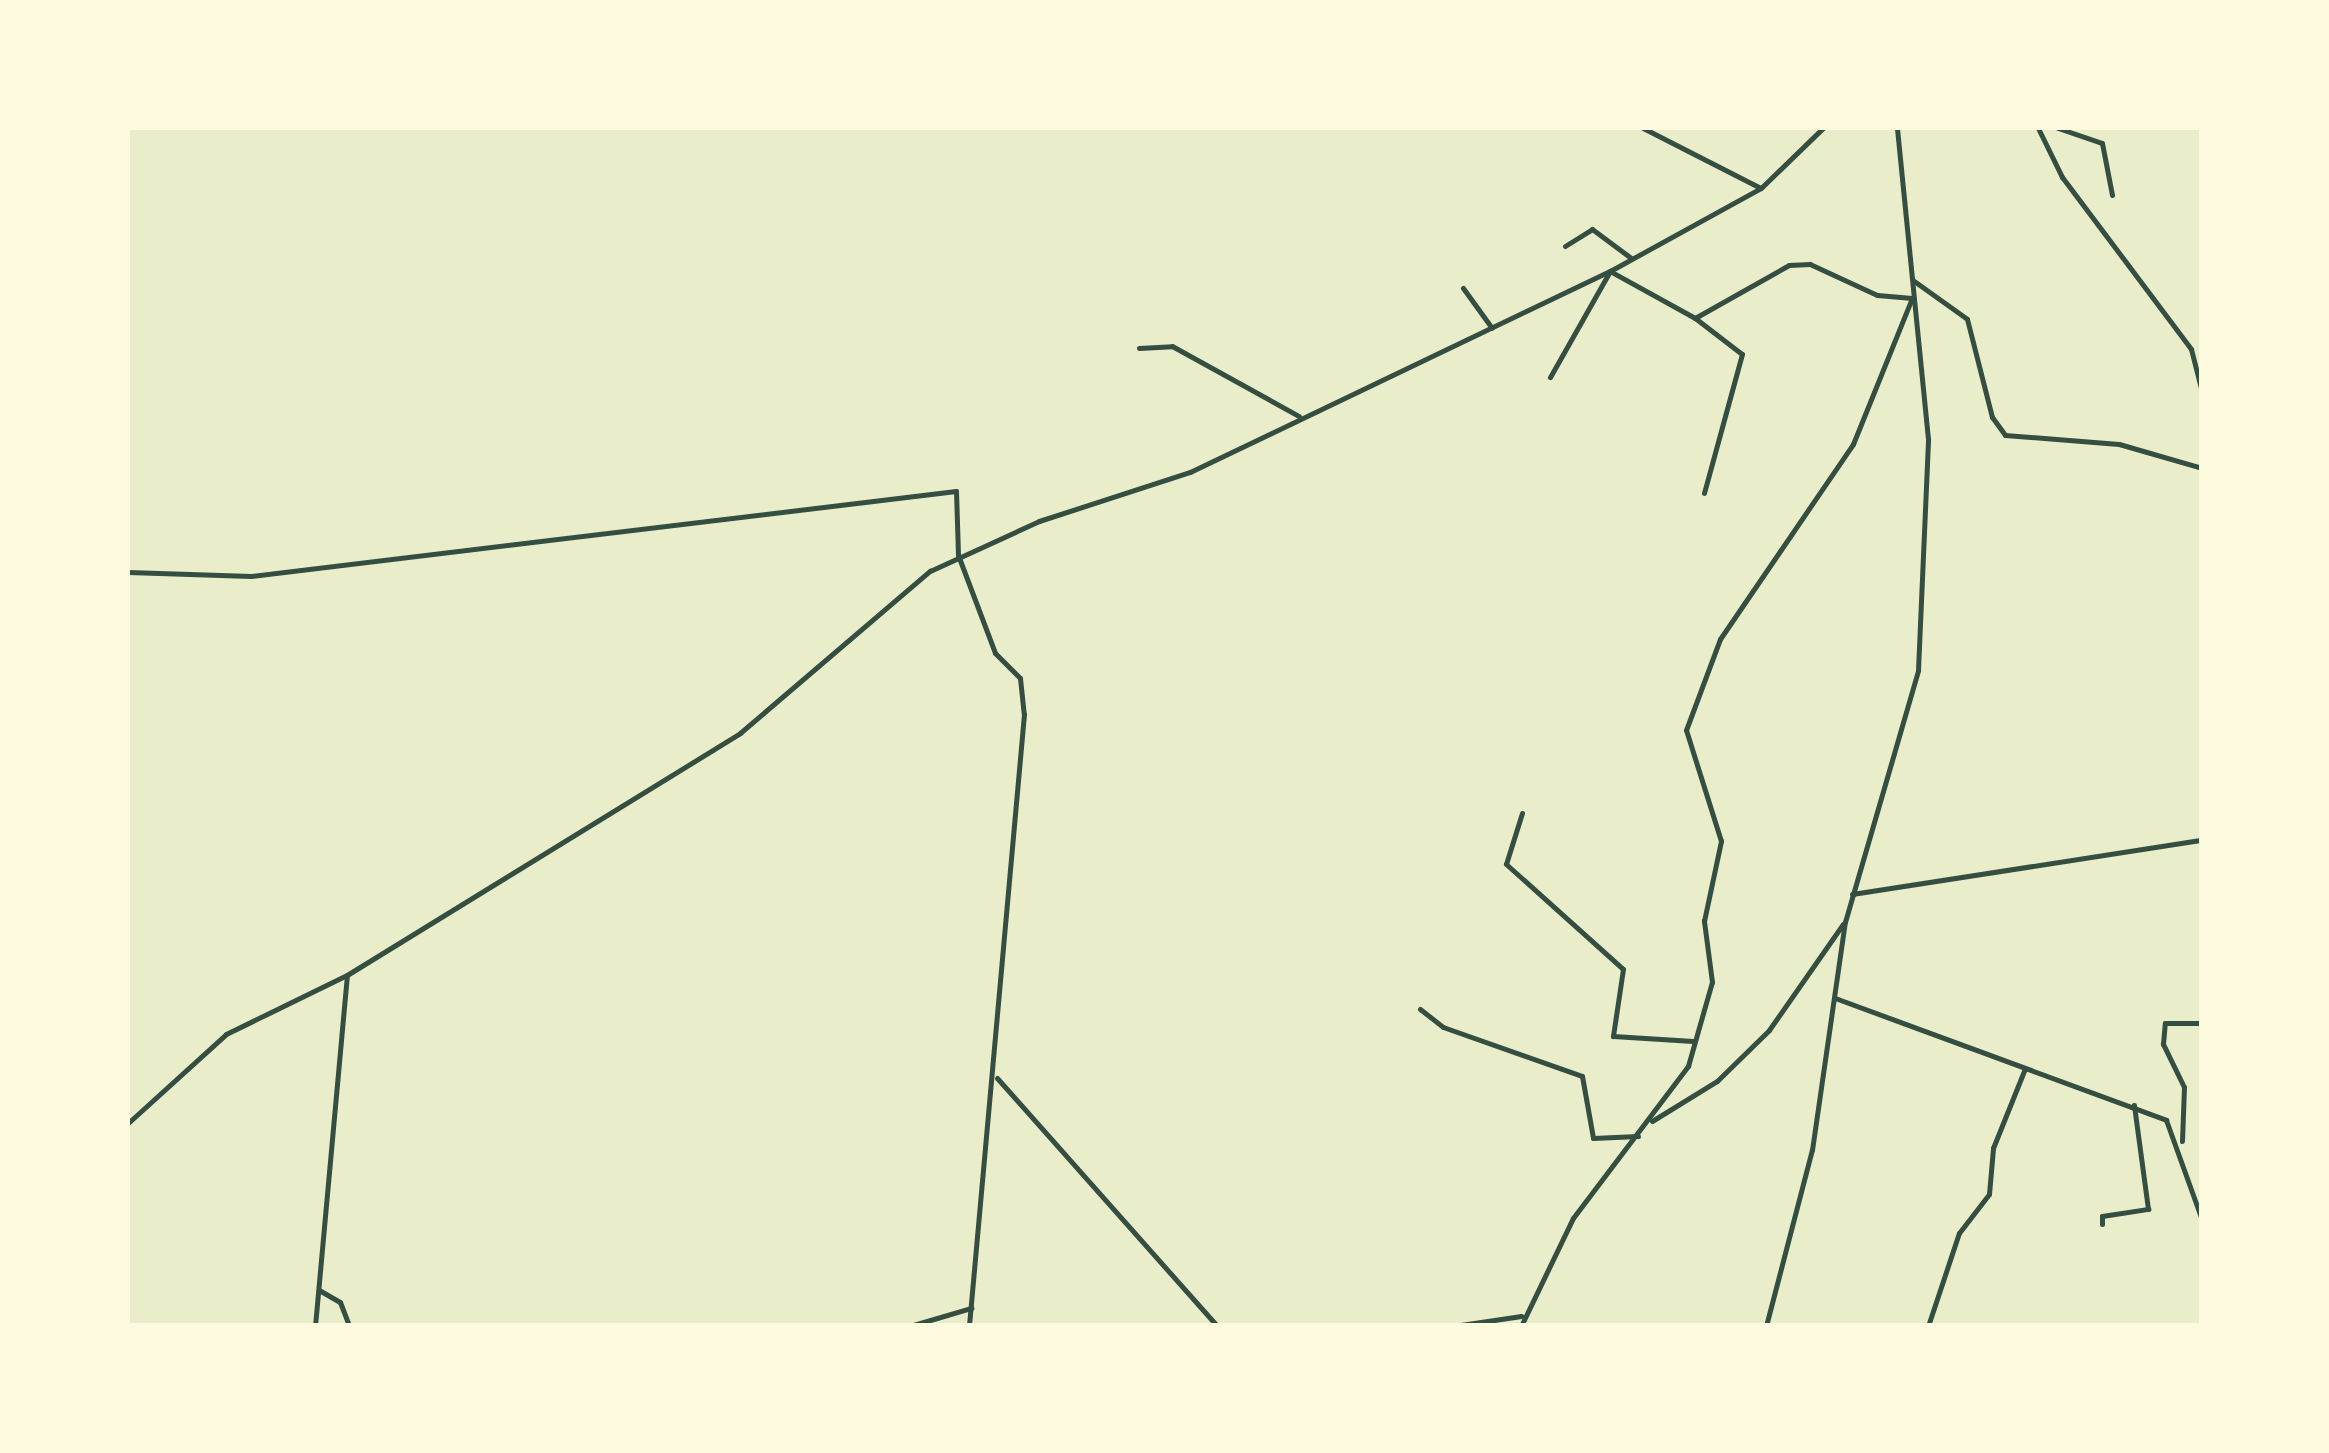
<!DOCTYPE html>
<style>
body{margin:0}
#map{position:relative;width:2329px;height:1453px;overflow:hidden;background:#e9edc9;font-family:"Nunito Sans",sans-serif}
div>[style]{position:absolute}
.minor>*{height:5px;margin:-2.5px;padding:0 2.5px;transform-origin:2.5px;border-radius:2.5px;background:#344e41}
span{translate:-50% -50%;white-space:nowrap;text-align:center;line-height:1.15;-webkit-text-stroke:8px #fefae0;paint-order:stroke}
.frame{position:absolute;inset:0;border:130px solid #fefae0;pointer-events:none}
</style>
<div id="map">
<div class="minor">
<i style="left:1643px;top:128px;width:132px;rotate:27deg"></i>
<i style="left:2038px;top:128px;width:55px;rotate:63.9deg"></i>
<i style="left:2062px;top:177px;width:215px;rotate:53.1deg"></i>
<i style="left:2191px;top:349px;width:44px;rotate:75.7deg"></i>
<i style="left:2058px;top:128px;width:46px;rotate:18.8deg"></i>
<i style="left:2102px;top:143px;width:53px;rotate:79.1deg"></i>
<i style="left:1565px;top:246px;width:32px;rotate:-32deg"></i>
<i style="left:1592px;top:229px;width:49px;rotate:36.6deg"></i>
<i style="left:1914px;top:281px;width:65px;rotate:35.6deg"></i>
<i style="left:1967px;top:319px;width:101px;rotate:75.7deg"></i>
<i style="left:1992px;top:417px;width:22px;rotate:54deg"></i>
<i style="left:2005px;top:435px;width:114px;rotate:4.5deg"></i>
<i style="left:2119px;top:444px;width:86px;rotate:16.1deg"></i>
<i style="left:1463px;top:288px;width:49px;rotate:54.1deg"></i>
<i style="left:1695px;top:318px;width:59px;rotate:37.5deg"></i>
<i style="left:1742px;top:354px;width:144px;rotate:105.3deg"></i>
<i style="left:1139px;top:348px;width:33px;rotate:-3deg"></i>
<i style="left:1172px;top:346px;width:145px;rotate:28.9deg"></i>
<i style="left:128px;top:572px;width:123px;rotate:1.9deg"></i>
<i style="left:251px;top:576px;width:710px;rotate:-6.87deg"></i>
<i style="left:956px;top:491px;width:64px;rotate:88.2deg"></i>
<i style="left:958px;top:555px;width:105px;rotate:69.3deg"></i>
<i style="left:995px;top:653px;width:35px;rotate:45deg"></i>
<i style="left:1020px;top:678px;width:36px;rotate:84deg"></i>
<i style="left:1024px;top:714px;width:614px;rotate:95.14deg"></i>
<i style="left:2202px;top:734px;width:41px;rotate:90deg"></i>
<i style="left:1522px;top:813px;width:53px;rotate:107.4deg"></i>
<i style="left:1506px;top:864px;width:157px;rotate:41.9deg"></i>
<i style="left:1623px;top:969px;width:68px;rotate:98.5deg"></i>
<i style="left:1613px;top:1036px;width:80px;rotate:3.6deg"></i>
<i style="left:1852px;top:894px;width:354px;rotate:-8.8deg"></i>
<i style="left:1835px;top:998px;width:353px;rotate:20.2deg"></i>
<i style="left:2166px;top:1120px;width:106px;rotate:70.2deg"></i>
<i style="left:1420px;top:1009px;width:29px;rotate:38deg"></i>
<i style="left:1443px;top:1027px;width:147px;rotate:19.4deg"></i>
<i style="left:1582px;top:1076px;width:63px;rotate:79.9deg"></i>
<i style="left:1593px;top:1138px;width:45px;rotate:-2.5deg"></i>
<i style="left:997px;top:1078px;width:332px;rotate:48.4deg"></i>
<i style="left:1652px;top:1121px;width:76px;rotate:-31.6deg"></i>
<i style="left:1717px;top:1081px;width:73px;rotate:-44.4deg"></i>
<i style="left:1769px;top:1030px;width:129px;rotate:-55.1deg"></i>
<i style="left:128px;top:1123px;width:132px;rotate:-42.2deg"></i>
<i style="left:226px;top:1034px;width:135px;rotate:-26deg"></i>
<i style="left:347px;top:975px;width:462px;rotate:-31.6deg"></i>
<i style="left:740px;top:733px;width:250px;rotate:-40.5deg"></i>
<i style="left:930px;top:571px;width:120px;rotate:-24.6deg"></i>
<i style="left:1039px;top:521px;width:159px;rotate:-18deg"></i>
<i style="left:1190px;top:472px;width:466px;rotate:-25.6deg"></i>
<i style="left:1610px;top:271px;width:172px;rotate:-28.8deg"></i>
<i style="left:1761px;top:188px;width:86px;rotate:-44.1deg"></i>
<i style="left:2182px;top:1141px;width:54px;rotate:-87.9deg"></i>
<i style="left:2184px;top:1087px;width:48px;rotate:-116deg"></i>
<i style="left:2163px;top:1044px;width:21px;rotate:-85deg"></i>
<i style="left:2165px;top:1023px;width:37px"></i>
<i style="left:2102px;top:1224px;width:8px;rotate:-90deg"></i>
<i style="left:2102px;top:1216px;width:47px;rotate:-8.7deg"></i>
<i style="left:2148px;top:1209px;width:105px;rotate:-97.7deg"></i>
<i style="left:319px;top:1290px;width:24px;rotate:30deg"></i>
<i style="left:340px;top:1302px;width:26px;rotate:69deg"></i>
<i style="left:315px;top:1326px;width:351px;rotate:-84.8deg"></i>
<i style="left:910px;top:1326px;width:64px;rotate:-16.4deg"></i>
<i style="left:1454px;top:1326px;width:68px;rotate:-8.5deg"></i>
<i style="left:1521px;top:1326px;width:120px;rotate:-64.3deg"></i>
<i style="left:1573px;top:1218px;width:191px;rotate:-52.9deg"></i>
<i style="left:1688px;top:1066px;width:87px;rotate:-74.1deg"></i>
<i style="left:1712px;top:982px;width:62px;rotate:-97.5deg"></i>
<i style="left:1704px;top:921px;width:82px;rotate:-78deg"></i>
<i style="left:1721px;top:841px;width:116px;rotate:-107.5deg"></i>
<i style="left:1686px;top:730px;width:97px;rotate:-69.5deg"></i>
<i style="left:1720px;top:639px;width:236px;rotate:-55.7deg"></i>
<i style="left:1853px;top:444px;width:157px;rotate:-68deg"></i>
<i style="left:1912px;top:298px;width:35px;rotate:-175deg"></i>
<i style="left:1877px;top:295px;width:74px;rotate:-155.2deg"></i>
<i style="left:1810px;top:264px;width:21px;rotate:177deg"></i>
<i style="left:1789px;top:265px;width:108px;rotate:150.6deg"></i>
<i style="left:1695px;top:318px;width:97px;rotate:-151.1deg"></i>
<i style="left:1610px;top:271px;width:122px;rotate:119.5deg"></i>
<i style="left:1766px;top:1326px;width:182px;rotate:-75.4deg"></i>
<i style="left:1812px;top:1150px;width:230px;rotate:-81.8deg"></i>
<i style="left:1845px;top:922px;width:262px;rotate:-73.8deg"></i>
<i style="left:1918px;top:670px;width:231px;rotate:-87.5deg"></i>
<i style="left:1928px;top:439px;width:313px;rotate:-95.7deg"></i>
<i style="left:1928px;top:1326px;width:98px;rotate:-71.6deg"></i>
<i style="left:1959px;top:1233px;width:49px;rotate:-52.4deg"></i>
<i style="left:1989px;top:1194px;width:46px;rotate:-85deg"></i>
<i style="left:1993px;top:1148px;width:83px;rotate:-68.1deg"></i>
</div>
<div class="frame"></div>
</div>
